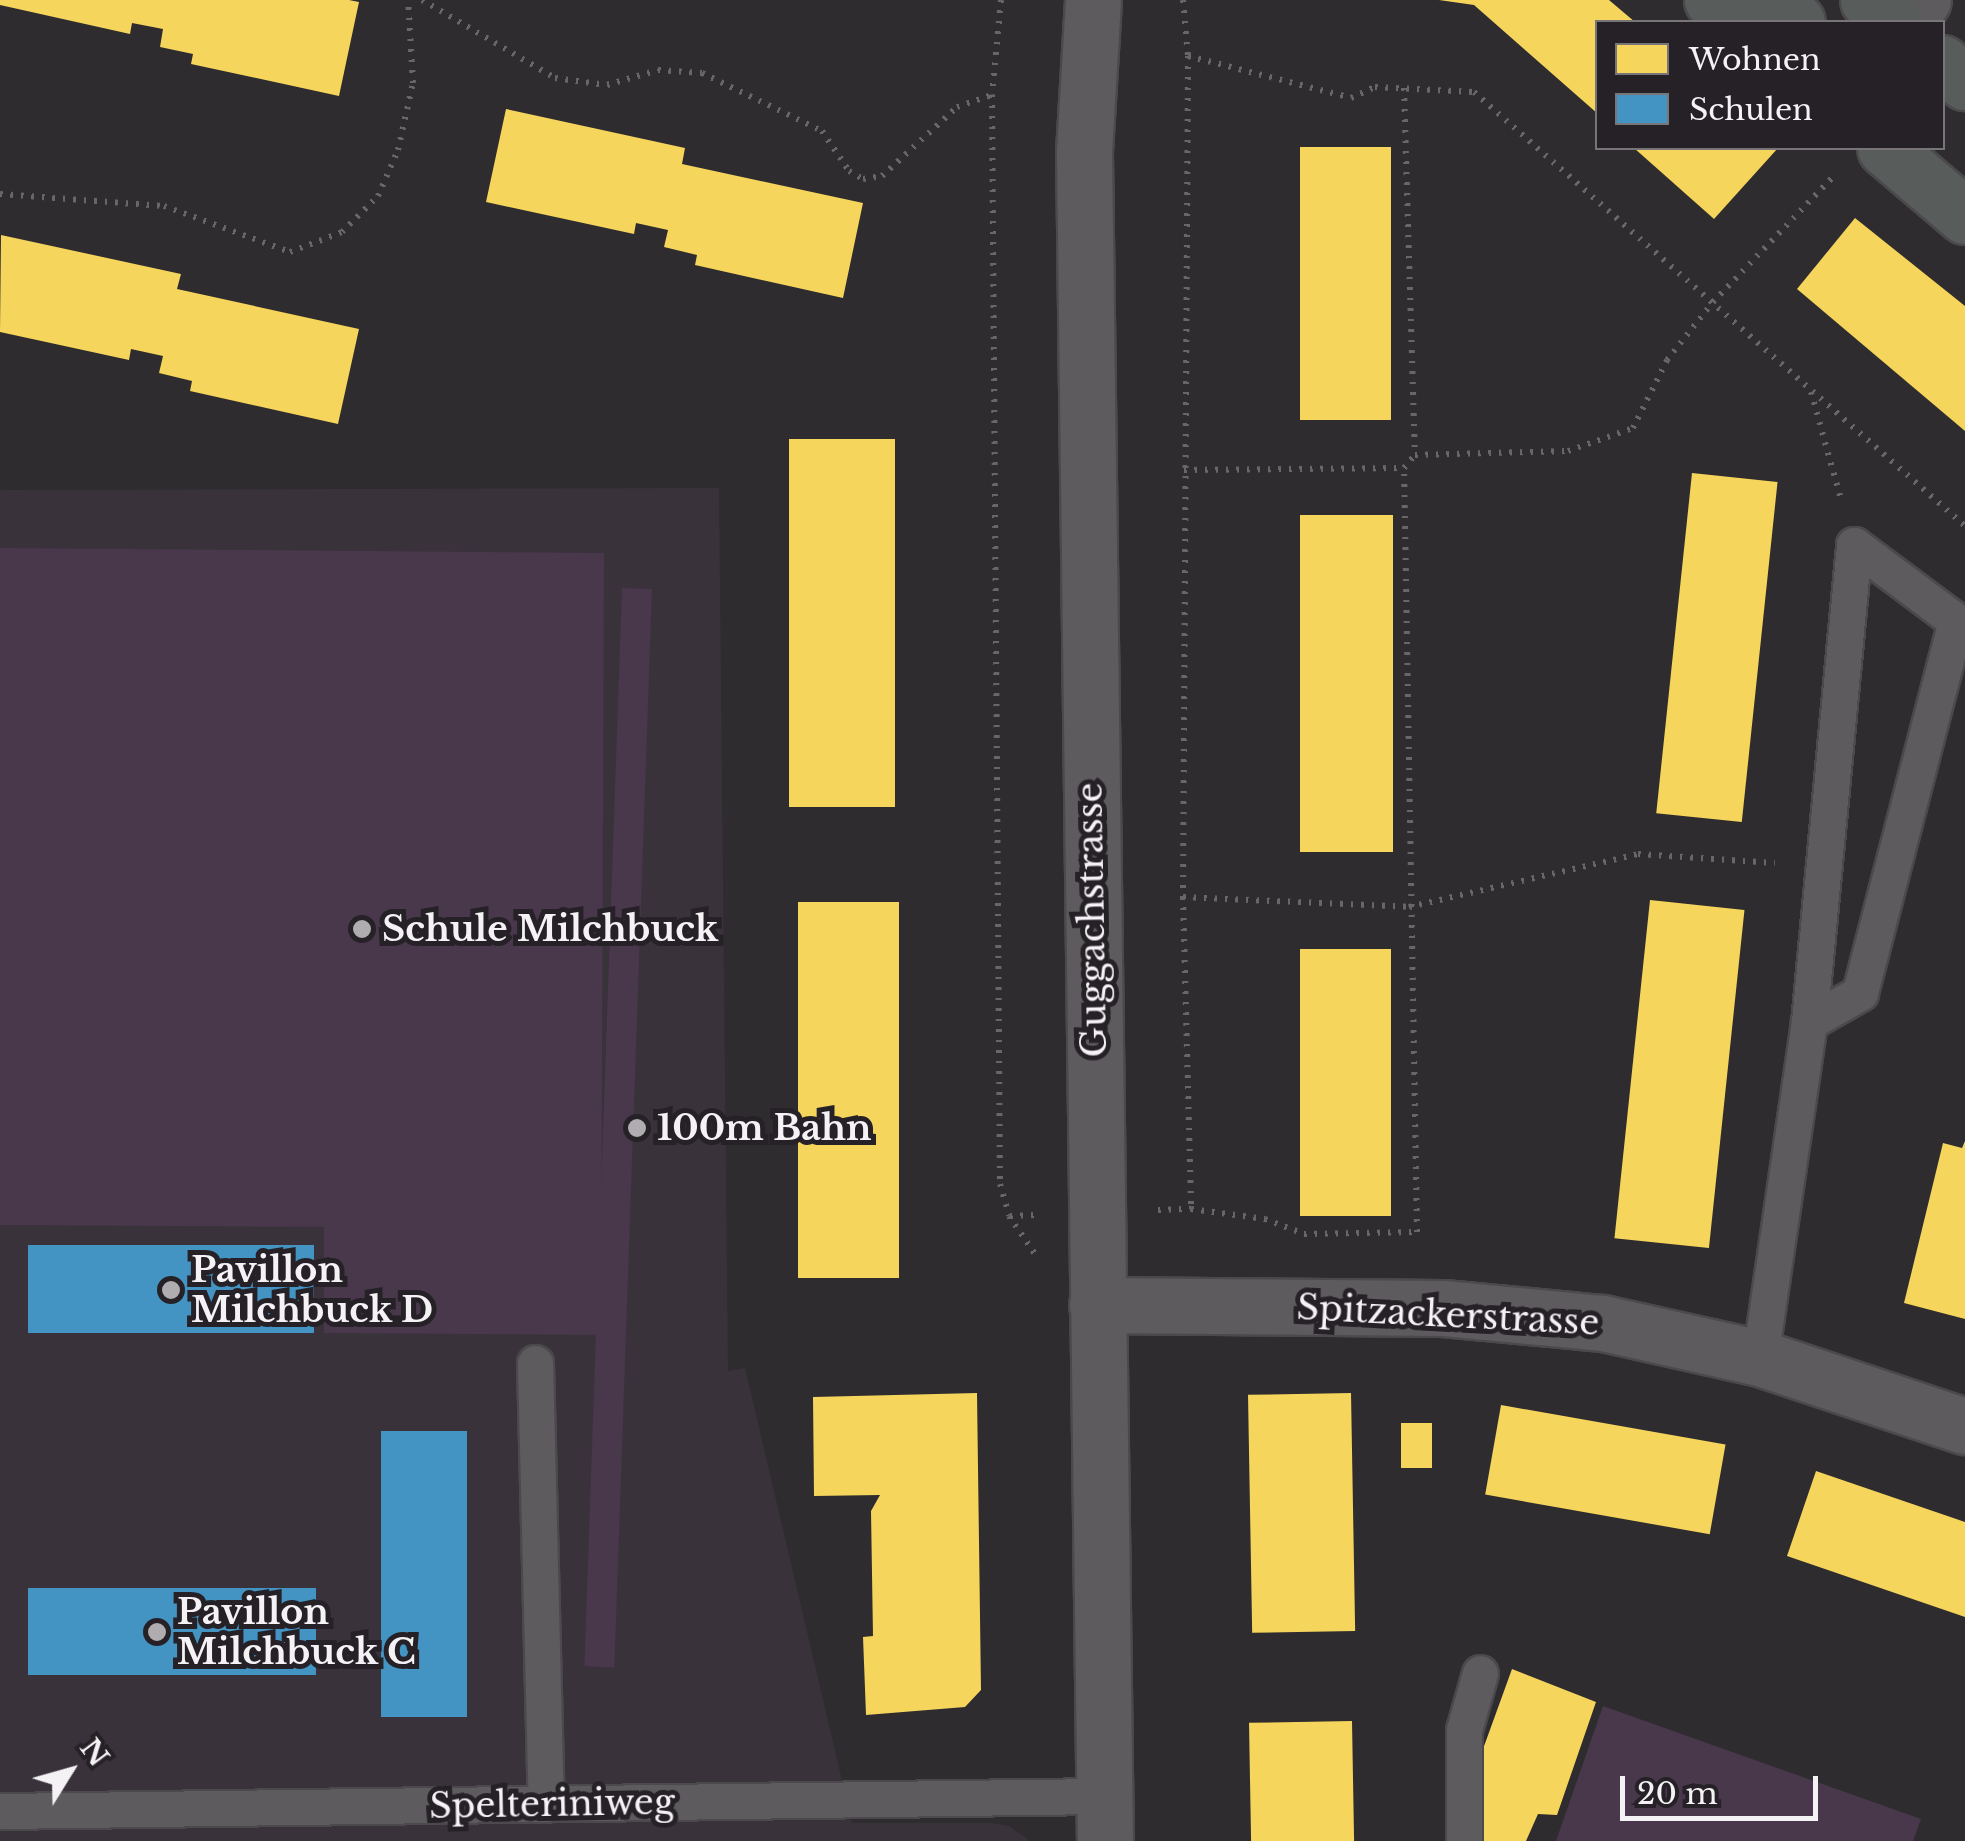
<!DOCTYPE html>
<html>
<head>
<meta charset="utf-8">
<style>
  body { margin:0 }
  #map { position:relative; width:1965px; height:1841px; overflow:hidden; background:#2e2c2f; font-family:"Libre Baskerville",serif }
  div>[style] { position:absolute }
  .built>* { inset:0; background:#39323b }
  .green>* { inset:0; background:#49374c; transform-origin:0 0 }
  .homes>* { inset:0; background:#f6d55c; transform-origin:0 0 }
  .schools>* { inset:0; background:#4393c3; transform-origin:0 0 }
  .path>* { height:6px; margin-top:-3px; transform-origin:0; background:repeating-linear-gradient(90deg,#686768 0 2.5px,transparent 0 10.5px) }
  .roads { filter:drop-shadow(2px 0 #4b494c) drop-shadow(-2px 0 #4b494c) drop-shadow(0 2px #4b494c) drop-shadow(0 -2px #4b494c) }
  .service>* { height:35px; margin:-17.5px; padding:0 17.5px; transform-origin:17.5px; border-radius:17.5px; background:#5d5b5d }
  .minor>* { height:55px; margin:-27.5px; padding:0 27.5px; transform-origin:27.5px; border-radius:27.5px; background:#5d5b5d }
  .primary>* { height:55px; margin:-27.5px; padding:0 27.5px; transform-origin:27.5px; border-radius:27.5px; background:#585d5c }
  .dots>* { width:28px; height:28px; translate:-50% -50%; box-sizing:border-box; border:5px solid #252126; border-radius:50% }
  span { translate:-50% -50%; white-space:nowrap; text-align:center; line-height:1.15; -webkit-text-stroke:10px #252126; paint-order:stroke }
  .street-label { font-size:35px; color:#f5f2f6 }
  .poi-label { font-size:35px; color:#f5f2f6; font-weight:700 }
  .left { translate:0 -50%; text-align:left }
  .legend { position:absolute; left:1595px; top:20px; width:350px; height:130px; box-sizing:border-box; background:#252126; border:2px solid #787579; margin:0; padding:12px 18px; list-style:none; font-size:30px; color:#f5f2f6 }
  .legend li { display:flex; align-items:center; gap:20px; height:50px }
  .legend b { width:50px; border:2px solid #787579 }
  .north { position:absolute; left:20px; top:1721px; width:100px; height:100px; -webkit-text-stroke:8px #252126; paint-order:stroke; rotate:53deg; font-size:28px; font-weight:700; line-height:40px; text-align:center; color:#f5f2f6 }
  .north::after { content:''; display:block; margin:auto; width:35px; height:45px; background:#f5f2f6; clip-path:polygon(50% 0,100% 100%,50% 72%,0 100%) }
  .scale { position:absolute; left:1620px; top:1776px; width:198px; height:45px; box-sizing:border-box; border:5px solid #f5f2f6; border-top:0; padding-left:12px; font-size:30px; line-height:35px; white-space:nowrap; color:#f5f2f6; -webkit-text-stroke:8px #252126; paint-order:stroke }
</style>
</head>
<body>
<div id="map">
  <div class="built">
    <div style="clip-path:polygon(719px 488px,728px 1371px,745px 1368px,852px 1823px,991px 1823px,1009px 1826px,1030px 1841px,0 1841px,0 490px)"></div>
  </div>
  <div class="green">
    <div style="clip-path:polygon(0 548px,604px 553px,601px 1335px,324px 1333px,324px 1227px,0 1225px)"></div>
    <div style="left:622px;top:588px;width:30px;height:1079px;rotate:2deg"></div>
    <div style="clip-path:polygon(1603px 1706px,1921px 1819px,1913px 1841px,1556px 1841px)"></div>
  </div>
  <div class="homes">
    <div style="clip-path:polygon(0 0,349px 0,359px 2px,339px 96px,191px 64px,193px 54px,160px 47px,163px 29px,132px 23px,130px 34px,0 5px)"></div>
    <div style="clip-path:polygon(1439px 0,1609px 0,1635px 22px,1598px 22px,1598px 114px,1474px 5px)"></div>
    <div style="clip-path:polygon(506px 109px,685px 148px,682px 164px,863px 203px,843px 298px,695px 265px,697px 255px,664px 247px,668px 230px,636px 223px,634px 234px,486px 202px)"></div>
    <div style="left:1300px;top:147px;width:91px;height:273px"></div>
    <div style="clip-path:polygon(1634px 148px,1778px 148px,1714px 219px)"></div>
    <div style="clip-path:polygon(1855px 218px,1965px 306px,1965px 431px,1797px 289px)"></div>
    <div style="clip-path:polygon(1px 235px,181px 274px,177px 289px,359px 329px,338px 424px,190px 391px,192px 381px,159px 373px,163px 356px,131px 349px,129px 360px,0 332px)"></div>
    <div style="left:789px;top:439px;width:106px;height:368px"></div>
    <div style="left:1692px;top:473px;width:86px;height:342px;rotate:6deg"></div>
    <div style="left:1300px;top:515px;width:93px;height:337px"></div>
    <div style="left:1650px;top:900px;width:95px;height:340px;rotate:6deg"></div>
    <div style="left:899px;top:902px;width:376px;height:101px;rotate:90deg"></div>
    <div style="left:1300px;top:949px;width:91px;height:267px"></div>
    <div style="clip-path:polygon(1965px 1141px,1965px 1319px,1904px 1303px,1943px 1143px,1962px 1148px)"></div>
    <div style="clip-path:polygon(977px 1393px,981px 1690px,965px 1707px,866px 1715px,863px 1637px,873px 1636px,871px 1511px,880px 1495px,814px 1496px,813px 1397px)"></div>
    <div style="left:1351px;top:1393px;width:238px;height:103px;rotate:89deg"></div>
    <div style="left:1501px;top:1405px;width:228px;height:91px;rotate:10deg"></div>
    <div style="left:1432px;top:1423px;width:45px;height:31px;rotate:90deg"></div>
    <div style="clip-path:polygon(1816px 1471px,1965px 1522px,1965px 1617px,1787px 1556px)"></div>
    <div style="clip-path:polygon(1512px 1669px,1596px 1702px,1557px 1815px,1538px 1814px,1526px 1841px,1482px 1841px,1483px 1749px)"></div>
    <div style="left:1352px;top:1721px;width:120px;height:103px;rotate:89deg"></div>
  </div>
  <div class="schools">
    <div style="left:314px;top:1245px;width:88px;height:286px;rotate:90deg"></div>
    <div style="left:381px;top:1431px;width:86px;height:286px"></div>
    <div style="left:28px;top:1588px;width:288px;height:87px"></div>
  </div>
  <div class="path">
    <div style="left:422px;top:0;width:154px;rotate:30.4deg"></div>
    <div style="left:555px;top:78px;width:52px;rotate:7.7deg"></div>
    <div style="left:607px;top:85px;width:53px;rotate:-16.4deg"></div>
    <div style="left:658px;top:70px;width:44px;rotate:3.9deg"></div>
    <div style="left:702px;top:73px;width:133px;rotate:25.8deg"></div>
    <div style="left:822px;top:131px;width:48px;rotate:56deg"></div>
    <div style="left:849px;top:171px;width:16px;rotate:30deg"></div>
    <div style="left:863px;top:179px;width:19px;rotate:-9deg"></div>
    <div style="left:882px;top:176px;width:102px;rotate:-42.6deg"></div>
    <div style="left:957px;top:107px;width:37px;rotate:-19deg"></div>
    <div style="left:1001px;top:0;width:95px;rotate:95.4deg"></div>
    <div style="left:992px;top:95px;width:1089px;rotate:89.58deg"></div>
    <div style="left:1000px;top:1184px;width:33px;rotate:74deg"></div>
    <div style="left:1009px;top:1216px;width:46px;rotate:55.6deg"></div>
    <div style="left:1183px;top:0;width:56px;rotate:84.9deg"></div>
    <div style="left:1188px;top:56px;width:841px;rotate:90.34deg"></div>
    <div style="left:1183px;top:897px;width:312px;rotate:88.5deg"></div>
    <div style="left:1188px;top:56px;width:168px;rotate:14.4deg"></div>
    <div style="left:1351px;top:98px;width:26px;rotate:-25deg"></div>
    <div style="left:1375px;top:87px;width:99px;rotate:2.9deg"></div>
    <div style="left:1474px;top:92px;width:655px;rotate:41.47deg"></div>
    <div style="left:1404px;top:88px;width:367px;rotate:88.3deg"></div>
    <div style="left:0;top:194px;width:164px;rotate:4.2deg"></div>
    <div style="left:164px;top:206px;width:134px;rotate:20.1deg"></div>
    <div style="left:290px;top:252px;width:56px;rotate:-21deg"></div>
    <div style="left:342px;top:232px;width:51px;rotate:-45deg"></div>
    <div style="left:378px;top:196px;width:50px;rotate:-66.5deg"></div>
    <div style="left:398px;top:150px;width:69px;rotate:-77.4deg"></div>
    <div style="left:413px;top:83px;width:83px;rotate:-93.4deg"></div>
    <div style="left:1811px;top:392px;width:108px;rotate:74.4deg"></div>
    <div style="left:1184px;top:470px;width:220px;rotate:-0.5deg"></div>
    <div style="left:1404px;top:468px;width:17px;rotate:-50deg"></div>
    <div style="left:1415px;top:455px;width:153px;rotate:-1.5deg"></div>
    <div style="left:1568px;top:451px;width:69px;rotate:-19.5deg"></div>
    <div style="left:1633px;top:428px;width:76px;rotate:-63.4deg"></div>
    <div style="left:1667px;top:360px;width:74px;rotate:-51.6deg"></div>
    <div style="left:1713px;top:302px;width:175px;rotate:-46.2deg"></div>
    <div style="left:1183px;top:897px;width:226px;rotate:2.5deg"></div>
    <div style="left:1409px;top:907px;width:235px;rotate:-13deg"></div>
    <div style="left:1638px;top:854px;width:137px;rotate:3.8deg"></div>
    <div style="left:1158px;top:1210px;width:33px;rotate:-2deg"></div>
    <div style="left:1191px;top:1209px;width:75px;rotate:7.7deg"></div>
    <div style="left:1265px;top:1219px;width:42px;rotate:21deg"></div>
    <div style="left:1304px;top:1234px;width:113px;rotate:-1deg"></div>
    <div style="left:1417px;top:1232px;width:764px;rotate:-90.97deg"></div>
    <div style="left:1010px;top:1216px;width:27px;rotate:-2deg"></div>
  </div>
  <div class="roads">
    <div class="service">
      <div style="left:1760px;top:1358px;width:340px;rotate:-81.7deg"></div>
      <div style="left:1809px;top:1022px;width:479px;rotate:-84.6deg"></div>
      <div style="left:1854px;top:545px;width:127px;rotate:36.7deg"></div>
      <div style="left:1956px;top:621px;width:384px;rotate:104.5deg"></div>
      <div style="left:1860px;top:993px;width:59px;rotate:150.4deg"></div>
      <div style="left:535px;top:1363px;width:441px;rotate:88.6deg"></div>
      <div style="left:0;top:1811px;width:1104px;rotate:-0.78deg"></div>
      <div style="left:1464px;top:1841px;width:111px;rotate:-90deg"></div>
      <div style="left:1464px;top:1730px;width:59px;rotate:-74.3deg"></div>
    </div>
    <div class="minor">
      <div style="left:1093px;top:0;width:151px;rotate:93.4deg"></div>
      <div style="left:1084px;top:151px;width:1690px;rotate:89.29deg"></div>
      <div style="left:1907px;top:22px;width:27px;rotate:-54deg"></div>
      <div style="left:1097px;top:1305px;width:346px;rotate:0.5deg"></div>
      <div style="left:1443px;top:1308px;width:161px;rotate:5.4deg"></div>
      <div style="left:1603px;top:1323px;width:161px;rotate:12.6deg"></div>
      <div style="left:1760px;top:1358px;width:216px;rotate:18.4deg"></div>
    </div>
    <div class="primary">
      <div style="left:1712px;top:0;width:33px;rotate:41deg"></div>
      <div style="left:1772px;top:0;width:33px;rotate:41deg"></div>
      <div style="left:1868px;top:0;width:34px;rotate:40deg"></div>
      <div style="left:1942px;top:63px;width:30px;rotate:40deg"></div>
      <div style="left:1885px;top:148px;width:105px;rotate:40.4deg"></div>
    </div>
  </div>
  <div class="dots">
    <div style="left:362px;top:929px;background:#afadb0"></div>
    <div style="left:637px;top:1128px;background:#afadb0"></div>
    <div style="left:171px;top:1290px;background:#afadb0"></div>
    <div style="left:157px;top:1632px;background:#afadb0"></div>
  </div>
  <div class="street-label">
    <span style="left:1092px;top:920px;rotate:-91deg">Guggachstrasse</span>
    <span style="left:1448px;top:1315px;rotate:3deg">Spitzackerstrasse</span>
    <span style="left:552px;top:1804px;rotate:-1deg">Spelteriniweg</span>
  </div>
  <div class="poi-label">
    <span class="left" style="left:382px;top:929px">Schule Milchbuck</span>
    <span class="left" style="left:657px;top:1128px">100m Bahn</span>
    <span class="left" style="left:191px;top:1290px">Pavillon<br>Milchbuck D</span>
    <span class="left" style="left:177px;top:1632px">Pavillon<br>Milchbuck C</span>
  </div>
  <ul class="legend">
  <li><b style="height:28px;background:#f6d55c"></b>Wohnen</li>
  <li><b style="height:28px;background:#4393c3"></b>Schulen</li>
  </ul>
  <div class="north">N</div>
  <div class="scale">20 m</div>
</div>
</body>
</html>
